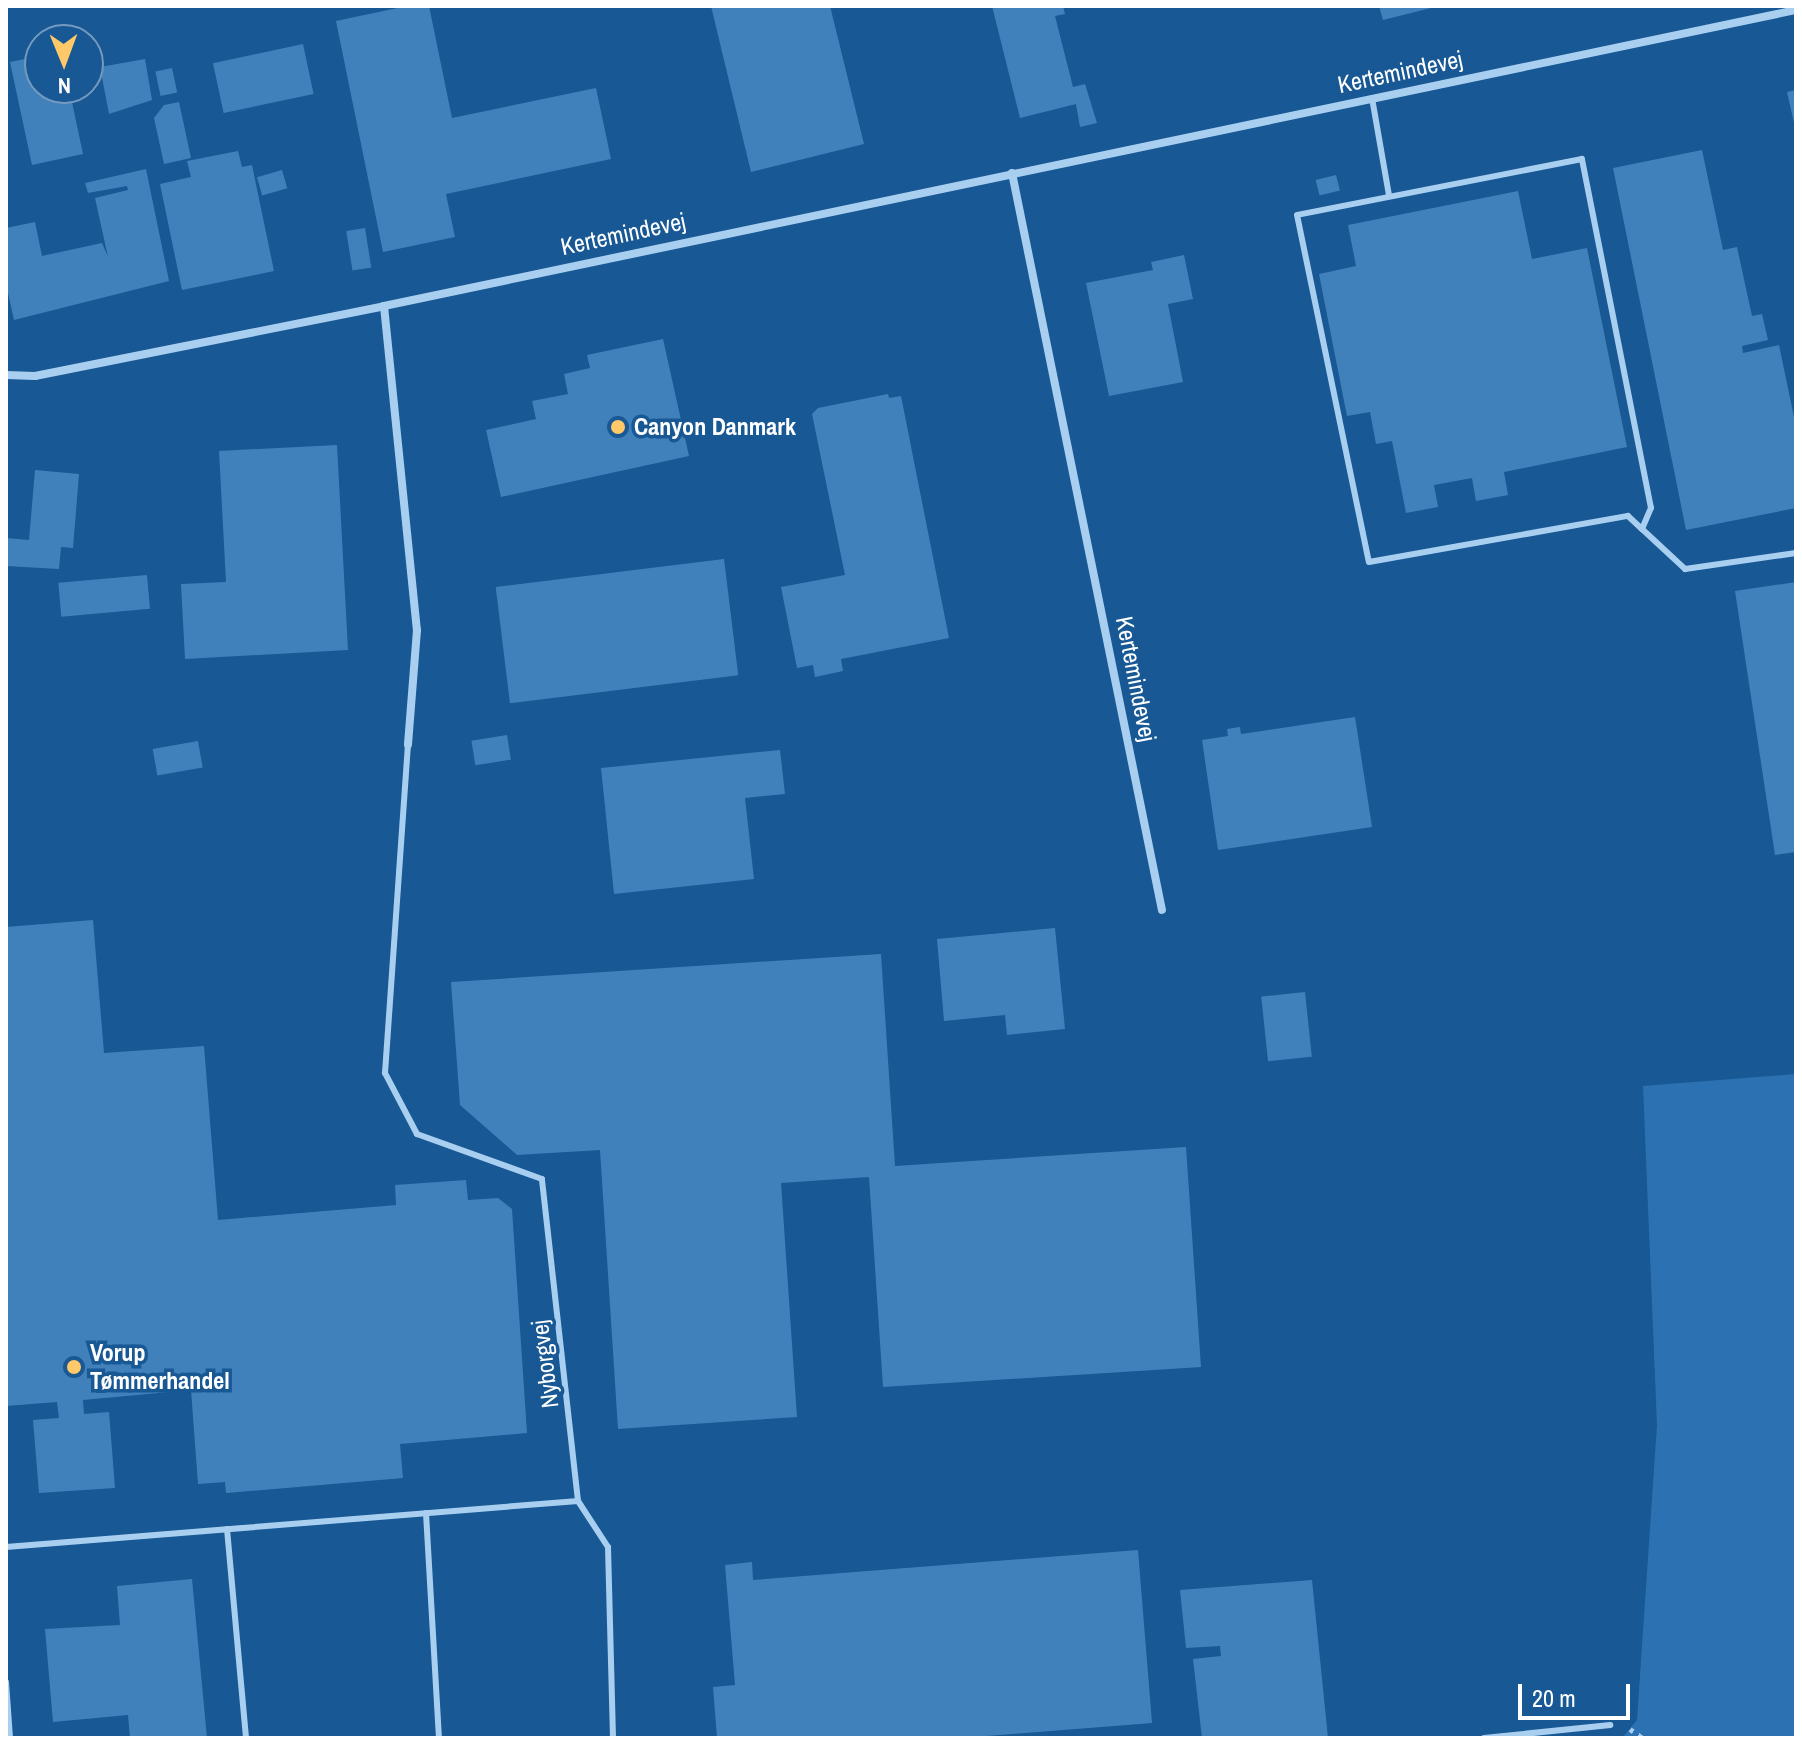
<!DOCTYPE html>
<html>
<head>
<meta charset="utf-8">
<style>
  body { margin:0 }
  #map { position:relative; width:1802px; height:1744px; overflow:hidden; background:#185894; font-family:"Archivo Narrow",sans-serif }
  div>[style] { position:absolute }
  .green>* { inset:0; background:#2c72b2 }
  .building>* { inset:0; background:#4181bb; transform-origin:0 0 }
  .path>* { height:5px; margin-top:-2.5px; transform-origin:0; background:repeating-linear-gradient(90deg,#a9cff0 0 4px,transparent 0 10px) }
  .service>* { height:6px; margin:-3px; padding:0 3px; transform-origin:3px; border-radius:3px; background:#a9cff0 }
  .minor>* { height:8px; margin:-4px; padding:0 4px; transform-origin:4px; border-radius:4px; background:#a9cff0 }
  .dots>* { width:22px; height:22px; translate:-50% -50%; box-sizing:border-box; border:4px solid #185894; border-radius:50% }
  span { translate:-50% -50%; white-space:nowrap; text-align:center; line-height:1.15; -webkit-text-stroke:7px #185894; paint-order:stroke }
  .street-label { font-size:24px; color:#fff }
  .poi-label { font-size:24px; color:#fff; font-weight:700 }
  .left { translate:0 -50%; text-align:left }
  .frame { position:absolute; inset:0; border:8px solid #fff; pointer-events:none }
  .north { position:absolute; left:24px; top:24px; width:80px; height:80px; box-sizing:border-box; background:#185894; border:2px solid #749bbf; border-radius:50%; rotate:179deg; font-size:22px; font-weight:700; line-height:32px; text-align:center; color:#fff }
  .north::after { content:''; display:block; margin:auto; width:28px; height:36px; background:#ffc868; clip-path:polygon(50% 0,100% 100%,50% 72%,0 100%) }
  .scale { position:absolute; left:1518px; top:1684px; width:112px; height:36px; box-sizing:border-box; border:4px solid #fff; border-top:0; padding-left:10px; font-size:24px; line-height:28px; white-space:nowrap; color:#fff; -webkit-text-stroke:6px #185894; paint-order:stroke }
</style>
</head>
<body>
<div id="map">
  <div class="green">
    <div style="clip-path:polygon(1796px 1074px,1796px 1738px,1622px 1738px,1637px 1720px,1657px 1425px,1643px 1086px)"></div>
  </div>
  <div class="building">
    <div style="clip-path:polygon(407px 6px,429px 6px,452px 118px,596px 88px,611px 159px,446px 194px,455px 237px,383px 252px,336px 21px)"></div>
    <div style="clip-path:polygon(711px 6px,830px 6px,864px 144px,751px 172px)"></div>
    <div style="clip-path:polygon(992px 6px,1063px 6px,1065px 14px,1055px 16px,1073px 87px,1085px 84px,1097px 123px,1080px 127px,1076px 104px,1020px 118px)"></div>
    <div style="clip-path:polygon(1379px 6px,1435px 6px,1435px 7px,1383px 20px)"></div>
    <div style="left:303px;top:44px;width:51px;height:92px;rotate:78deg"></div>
    <div style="clip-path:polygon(40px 56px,40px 88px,69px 88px,83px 154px,32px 165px,10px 62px)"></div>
    <div style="clip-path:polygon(145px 59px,152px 100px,109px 114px,100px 67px)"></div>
    <div style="left:172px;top:68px;width:25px;height:17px;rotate:78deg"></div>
    <div style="clip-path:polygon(1796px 90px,1796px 127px,1795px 127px,1787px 92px)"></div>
    <div style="clip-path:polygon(179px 102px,191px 158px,164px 164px,154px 118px,164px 105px)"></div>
    <div style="clip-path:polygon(1702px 150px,1723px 250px,1737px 247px,1752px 316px,1762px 314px,1768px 340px,1742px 346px,1743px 353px,1779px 345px,1796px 427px,1796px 508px,1686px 530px,1613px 168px)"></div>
    <div style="clip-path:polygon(238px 151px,242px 167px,252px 165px,274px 271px,182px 290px,160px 184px,191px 177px,187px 161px)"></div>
    <div style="clip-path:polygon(146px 169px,169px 281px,14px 320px,6px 284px,6px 228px,35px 222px,42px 256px,102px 243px,108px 257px,95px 198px,128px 190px,127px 186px,88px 193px,85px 183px)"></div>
    <div style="left:282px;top:170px;width:19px;height:26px;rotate:74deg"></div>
    <div style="left:1336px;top:175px;width:16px;height:21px;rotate:76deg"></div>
    <div style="clip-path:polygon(1518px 191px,1532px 259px,1587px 248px,1627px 447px,1504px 472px,1508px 495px,1476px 501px,1472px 478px,1434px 485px,1438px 507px,1406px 513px,1392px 441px,1376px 444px,1370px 412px,1347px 416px,1319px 274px,1356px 266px,1348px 225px)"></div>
    <div style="left:365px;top:228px;width:40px;height:19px;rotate:81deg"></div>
    <div style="clip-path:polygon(1184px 255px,1193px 299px,1168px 304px,1183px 382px,1109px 396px,1086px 283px,1153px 270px,1151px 262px)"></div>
    <div style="clip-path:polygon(663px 339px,689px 456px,501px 497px,486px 430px,536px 419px,532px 401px,568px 394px,564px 374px,590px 368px,587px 355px)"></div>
    <div style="clip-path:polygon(888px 394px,889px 398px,901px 396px,949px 638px,841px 659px,843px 671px,815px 677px,813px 665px,797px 668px,781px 587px,845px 575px,812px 414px,818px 408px)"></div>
    <div style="clip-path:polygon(337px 445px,348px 650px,185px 659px,181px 584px,226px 582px,219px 451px)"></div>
    <div style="clip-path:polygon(35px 470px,79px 474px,73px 548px,61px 547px,59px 569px,6px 566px,6px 538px,29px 540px)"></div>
    <div style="left:724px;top:559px;width:117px;height:230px;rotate:83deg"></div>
    <div style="left:147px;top:575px;width:34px;height:89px;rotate:85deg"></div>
    <div style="clip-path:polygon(1796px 582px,1796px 852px,1775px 855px,1735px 591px)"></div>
    <div style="clip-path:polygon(1355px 717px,1372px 827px,1218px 850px,1202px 740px,1228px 736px,1227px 729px,1240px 727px,1241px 734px)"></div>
    <div style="left:507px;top:735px;width:25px;height:36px;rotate:81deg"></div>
    <div style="left:198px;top:741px;width:27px;height:46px;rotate:80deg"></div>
    <div style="clip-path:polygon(780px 750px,785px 794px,745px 798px,754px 879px,614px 894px,601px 768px)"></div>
    <div style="clip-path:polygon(93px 920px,104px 1053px,204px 1046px,218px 1220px,396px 1205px,395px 1185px,466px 1180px,468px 1200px,498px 1198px,512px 1209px,527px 1433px,400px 1444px,403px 1478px,226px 1493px,225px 1482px,198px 1484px,191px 1390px,83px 1400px,84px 1414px,109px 1412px,115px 1488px,39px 1493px,33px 1420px,59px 1418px,57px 1402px,6px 1406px,6px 927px)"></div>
    <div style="clip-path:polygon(1055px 928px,1065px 1029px,1007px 1035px,1005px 1015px,944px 1021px,937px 939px)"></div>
    <div style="clip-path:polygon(881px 954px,895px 1166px,1186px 1147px,1201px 1367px,883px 1387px,869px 1177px,781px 1183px,797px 1417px,618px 1429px,600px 1150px,517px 1155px,460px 1105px,451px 982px)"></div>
    <div style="left:1305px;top:992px;width:65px;height:44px;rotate:84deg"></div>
    <div style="clip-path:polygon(1138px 1550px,1152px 1723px,961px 1738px,717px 1738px,713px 1687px,735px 1685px,725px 1565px,752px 1562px,753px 1580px)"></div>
    <div style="clip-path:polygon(192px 1579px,207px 1738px,130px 1738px,128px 1715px,53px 1722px,45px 1629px,120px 1625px,117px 1586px)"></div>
    <div style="clip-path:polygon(1312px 1580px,1328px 1738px,1202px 1738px,1193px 1659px,1221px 1656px,1220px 1646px,1186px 1648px,1180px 1590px)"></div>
  </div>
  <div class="path">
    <div style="left:1630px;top:1729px;width:16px;rotate:35deg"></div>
  </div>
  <div class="service">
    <div style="left:1372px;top:98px;width:98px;rotate:80.1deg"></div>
    <div style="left:1642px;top:529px;width:23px;rotate:-67deg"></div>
    <div style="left:1651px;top:508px;width:356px;rotate:-101.2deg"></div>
    <div style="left:1582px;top:159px;width:290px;rotate:168.9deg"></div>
    <div style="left:1297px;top:215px;width:354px;rotate:78.3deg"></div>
    <div style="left:1369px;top:562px;width:263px;rotate:-10.1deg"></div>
    <div style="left:1628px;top:516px;width:19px;rotate:43deg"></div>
    <div style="left:1642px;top:529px;width:59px;rotate:42.9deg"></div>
    <div style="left:1685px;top:569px;width:112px;rotate:-8.2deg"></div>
    <div style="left:578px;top:1501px;width:55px;rotate:56.9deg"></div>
    <div style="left:608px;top:1547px;width:191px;rotate:88.5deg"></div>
    <div style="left:426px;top:1513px;width:225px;rotate:86.7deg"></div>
    <div style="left:227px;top:1529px;width:210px;rotate:84.8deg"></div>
    <div style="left:6px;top:1547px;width:574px;rotate:-4.6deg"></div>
    <div style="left:578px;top:1501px;width:324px;rotate:-96.4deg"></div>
    <div style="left:542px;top:1179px;width:133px;rotate:-160.2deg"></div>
    <div style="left:417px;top:1134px;width:69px;rotate:-117.7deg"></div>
    <div style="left:385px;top:1073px;width:329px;rotate:-86deg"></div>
    <div style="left:6px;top:1682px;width:56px;rotate:85.9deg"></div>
    <div style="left:1484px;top:1738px;width:127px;rotate:-5.9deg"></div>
  </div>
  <div class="minor">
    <div style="left:1012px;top:173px;width:752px;rotate:78.5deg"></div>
    <div style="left:384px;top:306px;width:326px;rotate:84.2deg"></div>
    <div style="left:417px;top:630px;width:115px;rotate:94.5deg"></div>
    <div style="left:6px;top:375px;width:29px;rotate:2deg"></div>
    <div style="left:35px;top:376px;width:356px;rotate:-11.3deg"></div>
    <div style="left:384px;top:306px;width:1443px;rotate:-11.84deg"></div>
  </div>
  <div class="dots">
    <div style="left:618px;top:427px;background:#ffc868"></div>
    <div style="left:74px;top:1367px;background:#ffc868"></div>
  </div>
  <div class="street-label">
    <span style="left:1400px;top:72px;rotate:-12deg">Kertemindevej</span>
    <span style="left:623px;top:234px;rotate:-12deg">Kertemindevej</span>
    <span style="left:1136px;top:679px;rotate:79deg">Kertemindevej</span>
    <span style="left:545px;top:1364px;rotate:-97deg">Nyborgvej</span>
  </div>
  <div class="poi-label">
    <span class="left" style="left:634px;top:427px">Canyon Danmark</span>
    <span class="left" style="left:90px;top:1367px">Vorup<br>Tømmerhandel</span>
  </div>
  <div class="frame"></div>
  <div class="north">N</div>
  <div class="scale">20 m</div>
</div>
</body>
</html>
